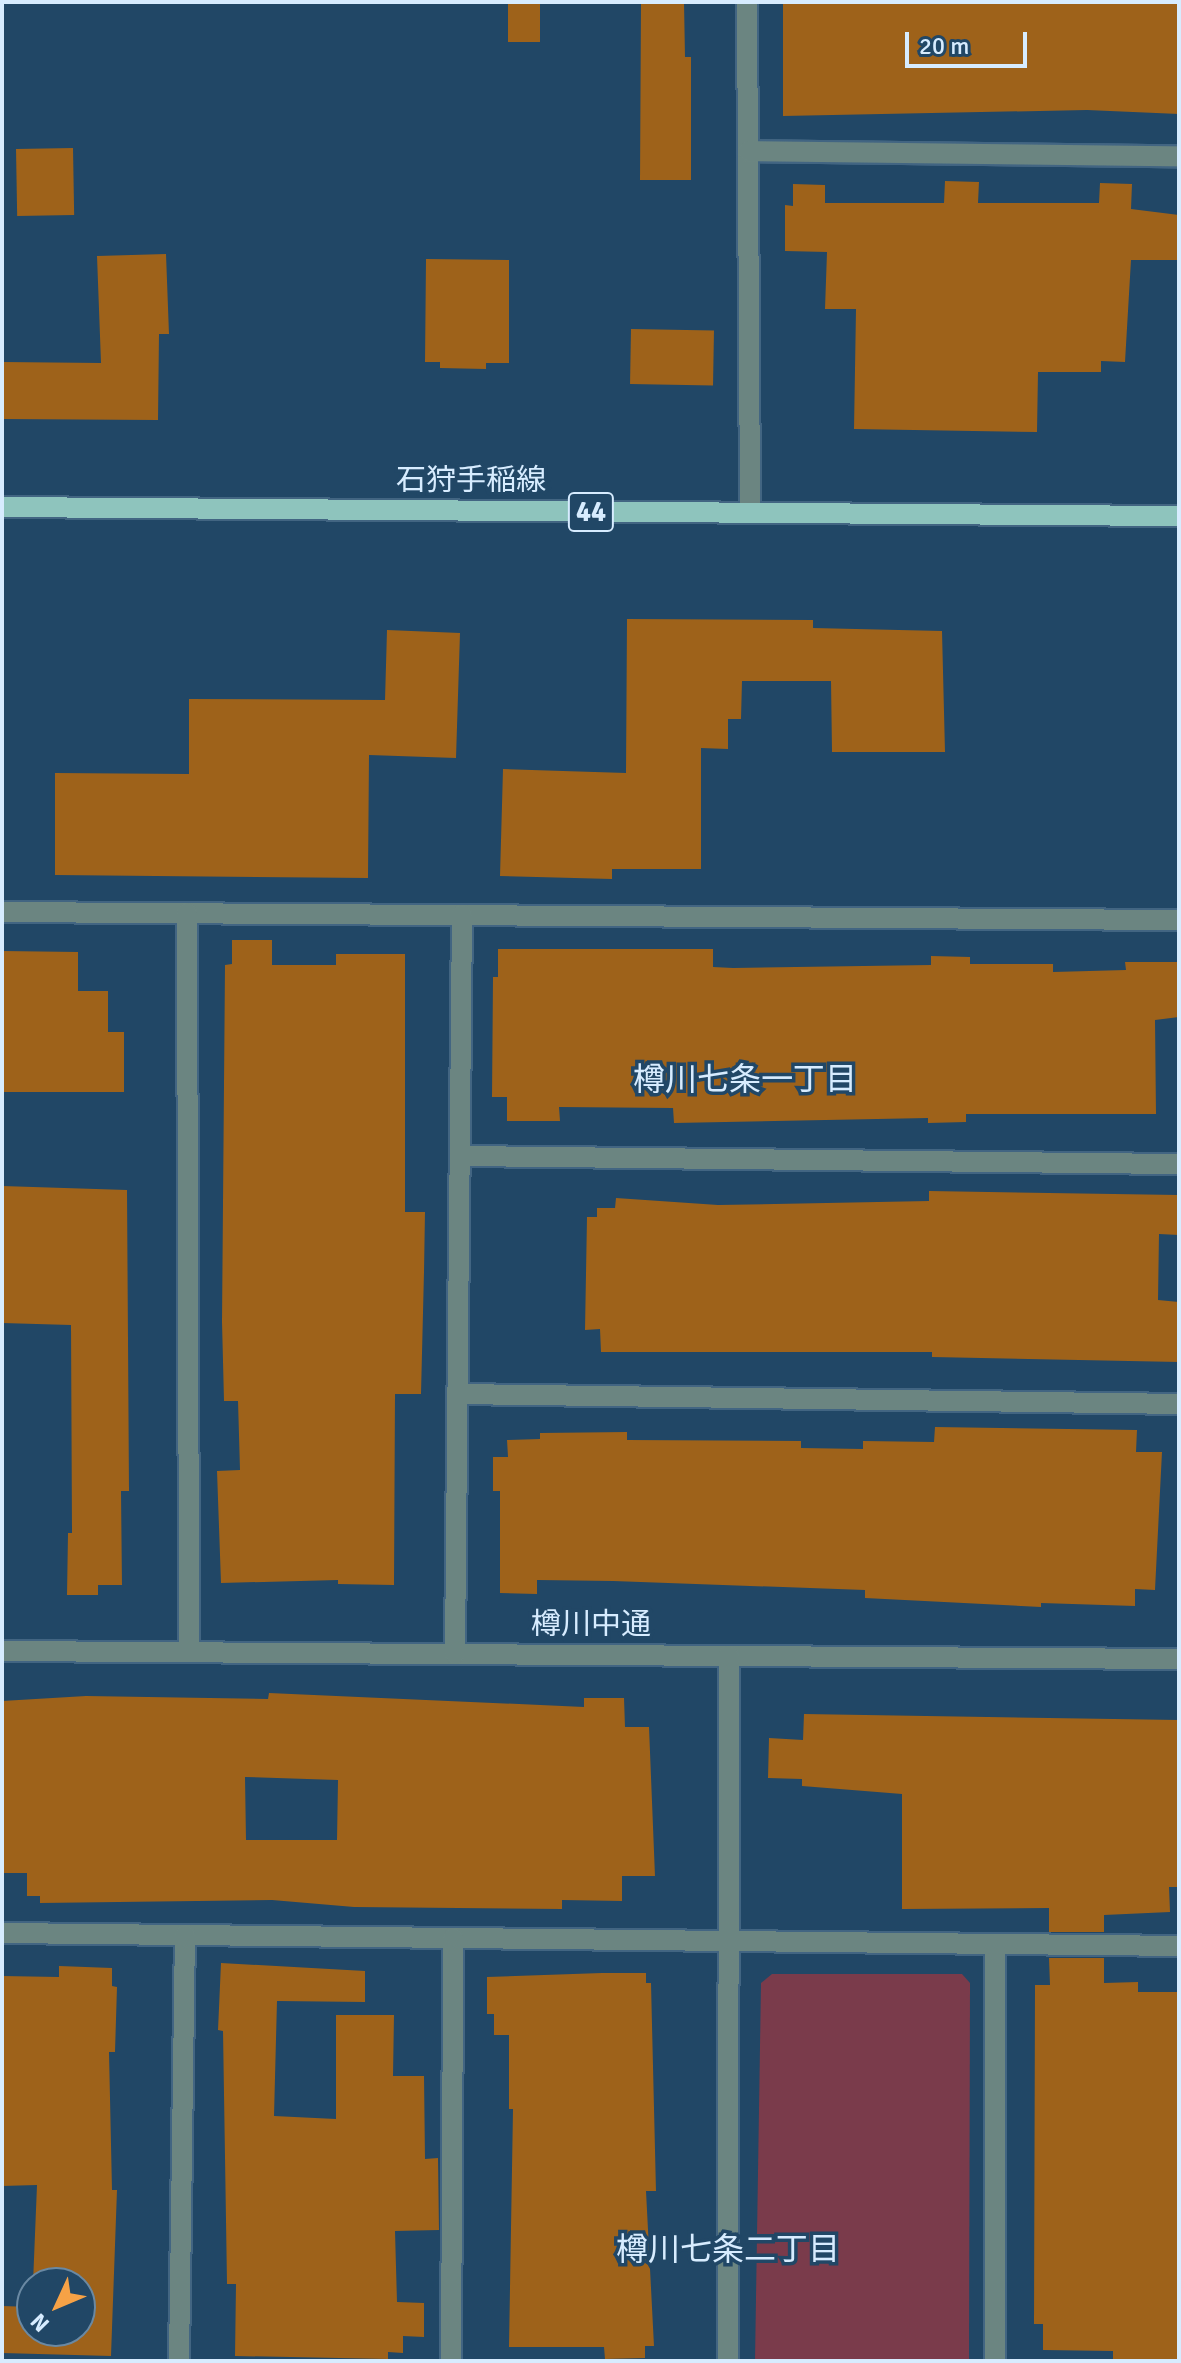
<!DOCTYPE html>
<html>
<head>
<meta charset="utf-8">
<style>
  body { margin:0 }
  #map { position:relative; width:1181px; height:2363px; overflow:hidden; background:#214766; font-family:Signika,"Noto Sans JP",sans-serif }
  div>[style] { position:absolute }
  .green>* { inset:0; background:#7a3b4b }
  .building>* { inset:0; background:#9e621a; transform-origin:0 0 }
  .roads { filter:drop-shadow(2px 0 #426582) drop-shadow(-2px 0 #426582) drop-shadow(0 2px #426582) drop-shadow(0 -2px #426582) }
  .minor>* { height:20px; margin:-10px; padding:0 10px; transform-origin:10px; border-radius:10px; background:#6b8581 }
  .major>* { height:20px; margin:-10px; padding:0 10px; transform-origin:10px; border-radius:10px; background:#8ec4bd }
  span { translate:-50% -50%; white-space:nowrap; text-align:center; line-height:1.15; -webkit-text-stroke:7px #214766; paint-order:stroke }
  .shield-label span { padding:2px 6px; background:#214766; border:2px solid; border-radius:6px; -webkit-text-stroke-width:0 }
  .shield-label { font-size:28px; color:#d7ecff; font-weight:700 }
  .street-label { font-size:30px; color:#d7ecff }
  .neighbourhood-label { font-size:32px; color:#d7ecff }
  .frame { position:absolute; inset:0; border:4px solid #d7ecff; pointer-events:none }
  .north { position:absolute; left:16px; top:2267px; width:80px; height:80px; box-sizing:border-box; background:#214766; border:2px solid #6a89a3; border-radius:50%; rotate:226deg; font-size:22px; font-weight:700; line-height:32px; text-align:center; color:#d7ecff }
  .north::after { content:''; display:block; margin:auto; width:28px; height:36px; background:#f6a246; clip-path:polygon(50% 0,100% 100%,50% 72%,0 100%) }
  .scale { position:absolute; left:905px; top:32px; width:122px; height:36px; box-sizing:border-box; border:4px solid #d7ecff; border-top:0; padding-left:10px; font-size:24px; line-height:28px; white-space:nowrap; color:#d7ecff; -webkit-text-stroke:6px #214766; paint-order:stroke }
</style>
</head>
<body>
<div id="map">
  <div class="green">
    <div style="clip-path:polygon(772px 1974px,962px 1974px,970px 1983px,969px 2361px,755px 2361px,761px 1983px)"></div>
  </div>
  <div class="building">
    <div style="left:508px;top:2px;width:32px;height:40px"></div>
    <div style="clip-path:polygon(641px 2px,684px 2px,685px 57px,691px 57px,691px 180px,640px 180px)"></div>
    <div style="clip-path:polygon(783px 2px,1179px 2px,1179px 114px,1087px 110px,783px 116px)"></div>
    <div style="left:73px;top:148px;width:67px;height:57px;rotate:89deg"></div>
    <div style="clip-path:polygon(945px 181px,979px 182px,978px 203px,1099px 203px,1100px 183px,1132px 184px,1131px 209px,1179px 215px,1179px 260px,1131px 260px,1125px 362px,1101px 361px,1101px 372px,1038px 372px,1037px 432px,854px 429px,856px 309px,825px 309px,827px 252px,785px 251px,785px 205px,793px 206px,793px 184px,825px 185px,825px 203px,944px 203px)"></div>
    <div style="clip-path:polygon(166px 254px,169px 334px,159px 334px,158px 420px,2px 419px,2px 362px,101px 363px,97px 256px)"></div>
    <div style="clip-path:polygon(426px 259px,509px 260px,509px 363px,486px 363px,486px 369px,440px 368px,440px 362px,425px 362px)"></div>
    <div style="left:631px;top:329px;width:83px;height:55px;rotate:1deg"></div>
    <div style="clip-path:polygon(627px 619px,813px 620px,813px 628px,942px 631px,945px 752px,832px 752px,831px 681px,742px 681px,741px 719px,728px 719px,728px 749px,701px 748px,701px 869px,612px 869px,612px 879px,500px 876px,503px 769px,626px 773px)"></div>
    <div style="clip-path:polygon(387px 630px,460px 633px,456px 758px,369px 755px,368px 878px,55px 875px,55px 773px,189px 774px,189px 699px,385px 700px)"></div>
    <div style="clip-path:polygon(232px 940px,272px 940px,272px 965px,336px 965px,336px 954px,405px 954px,405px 1212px,425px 1212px,424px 1272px,421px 1394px,395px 1394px,394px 1585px,338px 1584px,338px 1580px,221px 1583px,217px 1471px,240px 1470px,238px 1401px,224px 1401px,222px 1322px,225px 965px,232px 964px)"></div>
    <div style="clip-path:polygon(498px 949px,713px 949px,713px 967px,733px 968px,931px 965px,931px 956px,970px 957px,970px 964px,1053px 964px,1053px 972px,1126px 970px,1125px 962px,1179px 962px,1179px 1017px,1155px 1020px,1156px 1114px,966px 1114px,966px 1122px,928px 1123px,928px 1118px,674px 1123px,673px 1108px,559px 1107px,560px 1121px,507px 1121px,507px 1097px,492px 1097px,493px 977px,498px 977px)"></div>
    <div style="clip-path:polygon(2px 951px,78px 952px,78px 991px,108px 991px,108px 1032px,124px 1032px,124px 1092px,2px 1092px)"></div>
    <div style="clip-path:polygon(2px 1186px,127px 1190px,129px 1491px,121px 1491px,122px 1585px,98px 1585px,98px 1595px,67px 1595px,68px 1533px,72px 1533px,71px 1325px,2px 1323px)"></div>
    <div style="clip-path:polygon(929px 1191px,1179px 1195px,1179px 1235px,1159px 1234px,1158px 1300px,1179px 1302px,1179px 1362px,932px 1357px,932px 1352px,601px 1352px,600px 1329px,585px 1330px,587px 1217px,597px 1217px,597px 1208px,615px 1208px,616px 1198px,718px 1205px,929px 1201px)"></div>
    <div style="clip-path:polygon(935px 1427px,1137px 1430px,1136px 1452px,1162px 1452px,1155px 1590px,1135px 1589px,1135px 1606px,1041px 1603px,1041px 1607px,865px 1598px,865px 1590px,613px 1581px,537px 1580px,537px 1594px,500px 1593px,500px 1491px,493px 1491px,493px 1457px,508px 1457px,507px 1440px,540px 1439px,540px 1433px,627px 1432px,627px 1440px,801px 1441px,801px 1448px,863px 1449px,863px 1441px,934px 1442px)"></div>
    <div style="clip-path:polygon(evenodd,269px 1693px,584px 1707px,584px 1698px,624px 1698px,625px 1727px,649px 1727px,655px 1876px,622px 1876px,622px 1901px,562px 1900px,562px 1909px,354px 1907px,272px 1900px,40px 1903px,40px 1896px,27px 1896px,27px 1873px,2px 1873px,2px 1701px,86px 1696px,268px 1699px,269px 1693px,245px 1777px,338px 1780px,337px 1840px,246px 1840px,245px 1777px)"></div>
    <div style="clip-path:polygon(804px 1714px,1179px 1720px,1179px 1887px,1169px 1887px,1170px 1912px,1104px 1915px,1104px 1932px,1049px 1932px,1049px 1908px,902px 1909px,902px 1794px,802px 1786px,802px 1779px,768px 1778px,769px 1738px,803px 1740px)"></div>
    <div style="clip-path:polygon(1049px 1958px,1104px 1958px,1104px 1983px,1138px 1982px,1138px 1992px,1179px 1992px,1179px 2361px,1113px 2361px,1113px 2351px,1043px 2350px,1043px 2324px,1034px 2324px,1035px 1985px,1050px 1985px)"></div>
    <div style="clip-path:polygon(221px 1963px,365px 1971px,365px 2002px,277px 2001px,274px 2116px,336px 2119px,336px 2015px,394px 2015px,393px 2076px,424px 2076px,425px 2159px,438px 2158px,439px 2230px,395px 2231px,397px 2302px,424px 2303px,424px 2337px,403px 2336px,403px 2353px,388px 2352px,388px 2359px,235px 2356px,236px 2284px,227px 2284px,223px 2031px,218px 2030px)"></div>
    <div style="clip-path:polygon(59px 1966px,112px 1968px,112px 1986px,117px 1987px,115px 2052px,109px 2052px,112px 2190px,117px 2190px,111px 2356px,2px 2353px,2px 2306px,32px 2307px,32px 2331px,80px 2331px,80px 2283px,33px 2283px,37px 2185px,2px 2186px,2px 1976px,59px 1977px)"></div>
    <div style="clip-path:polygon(602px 1973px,646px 1973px,646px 1983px,651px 1983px,656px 2191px,646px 2191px,654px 2346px,645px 2346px,645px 2358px,605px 2359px,604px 2347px,509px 2347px,513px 2109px,509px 2109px,509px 2035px,494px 2035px,494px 2014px,487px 2014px,487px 1977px)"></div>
  </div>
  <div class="roads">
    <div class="minor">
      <div style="left:747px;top:2px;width:511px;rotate:89.66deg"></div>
      <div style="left:748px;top:151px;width:431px;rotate:0.7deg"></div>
      <div style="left:2px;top:912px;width:1177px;rotate:0.39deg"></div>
      <div style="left:187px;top:913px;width:739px;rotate:89.84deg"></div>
      <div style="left:460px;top:1156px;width:719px;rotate:0.64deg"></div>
      <div style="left:457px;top:1394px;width:722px;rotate:0.79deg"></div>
      <div style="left:2px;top:1651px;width:1177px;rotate:0.39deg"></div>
      <div style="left:455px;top:1654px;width:739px;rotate:-89.46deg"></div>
      <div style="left:2px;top:1933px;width:1177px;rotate:0.63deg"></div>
      <div style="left:179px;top:2361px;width:426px;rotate:-89.2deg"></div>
      <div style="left:451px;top:2361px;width:423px;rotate:-89.7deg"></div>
      <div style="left:728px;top:2361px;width:705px;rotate:-89.92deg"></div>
      <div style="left:995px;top:2361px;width:417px;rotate:-90deg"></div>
    </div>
    <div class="major">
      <div style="left:2px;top:507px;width:1177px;rotate:0.44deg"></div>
    </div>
  </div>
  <div class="shield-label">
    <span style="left:591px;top:512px">44</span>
  </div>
  <div class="street-label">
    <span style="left:471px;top:481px">石狩手稲線</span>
    <span style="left:591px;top:1625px">樽川中通</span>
  </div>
  <div class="neighbourhood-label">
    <span style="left:745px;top:1080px">樽川七条一丁目</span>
    <span style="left:728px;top:2250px">樽川七条二丁目</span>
  </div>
  <div class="frame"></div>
  <div class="north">N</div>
  <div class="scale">20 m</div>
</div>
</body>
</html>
